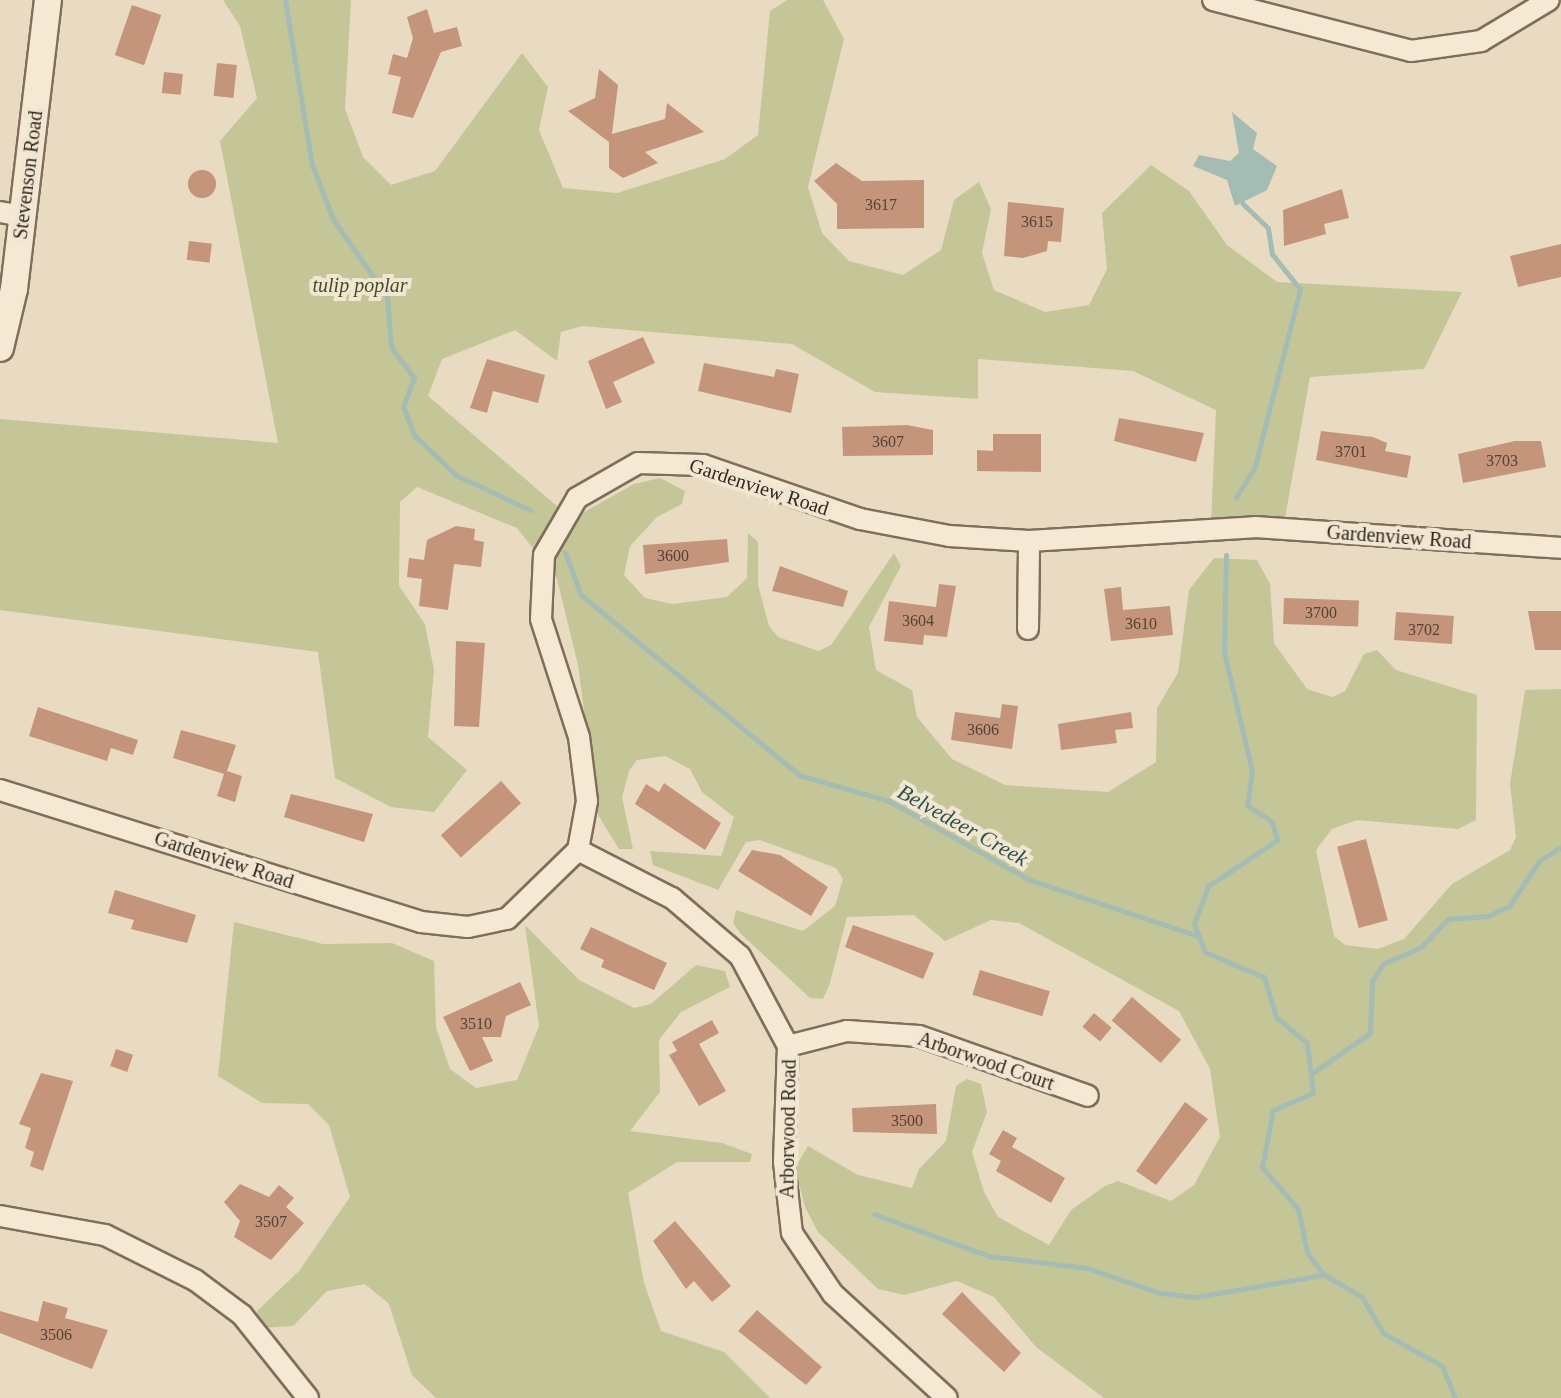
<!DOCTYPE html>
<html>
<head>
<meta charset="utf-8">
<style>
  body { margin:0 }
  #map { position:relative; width:1561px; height:1398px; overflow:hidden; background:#e9dbc2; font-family:Georgia,serif }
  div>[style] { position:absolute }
  .green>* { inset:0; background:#c4c697 }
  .water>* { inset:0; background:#a4bcb3 }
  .stream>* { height:5px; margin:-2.5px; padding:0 2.5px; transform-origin:2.5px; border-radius:2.5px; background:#a4bcb3 }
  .building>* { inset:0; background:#c4947b; transform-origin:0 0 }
  .round { border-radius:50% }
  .roads { filter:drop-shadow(2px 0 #816d5b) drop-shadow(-2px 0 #816d5b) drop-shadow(0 2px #816d5b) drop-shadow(0 -2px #816d5b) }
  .minor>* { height:20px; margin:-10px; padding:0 10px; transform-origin:10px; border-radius:10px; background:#f5e9d4 }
  .tertiary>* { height:26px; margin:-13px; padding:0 13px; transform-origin:13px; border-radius:13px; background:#f5e9d4 }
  span { translate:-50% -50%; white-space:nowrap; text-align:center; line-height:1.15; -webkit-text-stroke:8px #f1e6d1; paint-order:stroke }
  .number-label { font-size:16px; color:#564235 }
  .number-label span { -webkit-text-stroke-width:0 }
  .street-label { font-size:20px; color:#32261e }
  .park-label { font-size:20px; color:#464d26; font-style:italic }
  .water-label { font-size:22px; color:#2e514c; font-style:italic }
</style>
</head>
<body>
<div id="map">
  <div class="green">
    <div style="clip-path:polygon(223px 0,351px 0,345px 109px,363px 157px,391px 185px,435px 171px,522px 53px,548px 87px,539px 130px,563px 188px,617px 193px,725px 159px,758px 135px,770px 11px,787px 0,823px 0,844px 39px,808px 187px,822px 233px,849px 261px,903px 275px,941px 250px,954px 200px,979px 182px,991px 209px,982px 253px,994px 290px,1045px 312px,1089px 305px,1107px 269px,1102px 213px,1151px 165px,1189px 191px,1227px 245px,1277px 282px,1462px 292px,1424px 369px,1310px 377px,1283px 529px,1211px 522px,1216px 410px,1133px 371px,978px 359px,978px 399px,875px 392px,792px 344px,582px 326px,561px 332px,557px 361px,515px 330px,442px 359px,428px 396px,572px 519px,634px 484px,660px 478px,685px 491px,682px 504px,657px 517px,630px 546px,624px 575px,645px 598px,672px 604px,727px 597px,747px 578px,748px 533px,758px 542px,758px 585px,769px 626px,778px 637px,818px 651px,831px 645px,894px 553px,901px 566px,869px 627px,876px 670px,912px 690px,917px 717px,952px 759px,1005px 785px,1108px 792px,1156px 762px,1157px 708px,1178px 673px,1189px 590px,1214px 558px,1257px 560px,1270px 584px,1274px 643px,1307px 689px,1332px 697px,1345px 691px,1364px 654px,1377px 650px,1396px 670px,1477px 695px,1476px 820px,1458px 829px,1357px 820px,1332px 829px,1316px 850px,1334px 936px,1345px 945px,1378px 949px,1404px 939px,1452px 884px,1510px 850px,1516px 837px,1510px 784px,1525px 690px,1561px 689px,1561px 1398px,1104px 1398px,1036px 1347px,994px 1297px,957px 1281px,904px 1295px,878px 1289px,818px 1232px,805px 1207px,795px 1168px,808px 1146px,858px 1175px,912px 1188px,919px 1169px,946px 1141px,956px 1086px,967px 1079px,981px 1084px,987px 1112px,972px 1152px,984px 1192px,998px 1217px,1049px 1245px,1071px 1210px,1105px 1186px,1118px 1181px,1171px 1201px,1194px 1185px,1220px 1137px,1210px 1069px,1179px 1011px,1019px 923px,991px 920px,945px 941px,914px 915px,847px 917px,829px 986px,823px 999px,810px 998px,741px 934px,733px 923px,736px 910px,803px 931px,835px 906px,843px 879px,836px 868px,760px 840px,746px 842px,718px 890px,653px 865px,650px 851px,721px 856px,734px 817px,702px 792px,690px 769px,665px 756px,637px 760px,629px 771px,622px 797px,633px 849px,619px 849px,598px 815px,578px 665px,557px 579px,517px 528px,417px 487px,400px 502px,399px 586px,425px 624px,434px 670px,428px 737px,467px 770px,434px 812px,391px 807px,335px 778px,318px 652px,0 610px,0 419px,278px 443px,220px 141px,257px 98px,240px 26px)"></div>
    <div style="clip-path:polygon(234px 922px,323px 944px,392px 943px,434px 961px,436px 1027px,450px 1069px,476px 1088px,517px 1080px,539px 1026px,525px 925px,579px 980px,634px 1008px,651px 1004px,696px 965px,725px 971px,730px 987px,681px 1012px,659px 1040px,660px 1092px,630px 1131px,722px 1143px,752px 1154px,750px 1162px,677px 1162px,628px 1193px,644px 1283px,661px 1331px,724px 1352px,770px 1398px,436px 1398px,412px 1375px,389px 1304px,365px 1284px,327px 1291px,293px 1326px,262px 1328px,257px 1311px,299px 1271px,350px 1197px,329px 1125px,308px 1104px,262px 1103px,218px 1076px)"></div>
  </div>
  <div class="water">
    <div style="clip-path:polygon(1232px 112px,1257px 133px,1253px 149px,1277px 166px,1267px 190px,1235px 206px,1227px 180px,1193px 166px,1199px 155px,1230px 161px,1239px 153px)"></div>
  </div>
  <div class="stream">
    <div style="left:285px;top:0;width:167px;rotate:80.7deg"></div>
    <div style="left:312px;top:165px;width:58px;rotate:68.7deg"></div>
    <div style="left:333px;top:219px;width:95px;rotate:55.3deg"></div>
    <div style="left:387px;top:297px;width:50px;rotate:85.4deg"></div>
    <div style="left:391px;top:347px;width:39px;rotate:53deg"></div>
    <div style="left:414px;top:378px;width:31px;rotate:111deg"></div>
    <div style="left:403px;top:407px;width:31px;rotate:68deg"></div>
    <div style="left:415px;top:436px;width:57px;rotate:43.6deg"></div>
    <div style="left:456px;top:475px;width:82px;rotate:25.3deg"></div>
    <div style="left:1236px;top:497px;width:36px;rotate:-58deg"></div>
    <div style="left:1255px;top:466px;width:183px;rotate:-75.7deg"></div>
    <div style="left:1300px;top:289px;width:45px;rotate:-128.7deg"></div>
    <div style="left:1272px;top:254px;width:26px;rotate:-99deg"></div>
    <div style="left:1268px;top:228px;width:35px;rotate:-136deg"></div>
    <div style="left:565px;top:552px;width:46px;rotate:69.6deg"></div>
    <div style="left:581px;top:595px;width:283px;rotate:39.5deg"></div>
    <div style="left:799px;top:775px;width:94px;rotate:16.1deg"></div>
    <div style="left:889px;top:801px;width:162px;rotate:29.3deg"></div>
    <div style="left:1030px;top:880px;width:177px;rotate:18.4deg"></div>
    <div style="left:1226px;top:555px;width:97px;rotate:91.2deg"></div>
    <div style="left:1224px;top:652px;width:122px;rotate:76.8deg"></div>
    <div style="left:1252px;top:771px;width:34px;rotate:98deg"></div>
    <div style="left:1247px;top:805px;width:30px;rotate:34deg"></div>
    <div style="left:1272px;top:822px;width:19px;rotate:74deg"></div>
    <div style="left:1277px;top:840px;width:83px;rotate:146.3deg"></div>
    <div style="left:1208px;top:886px;width:40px;rotate:110.2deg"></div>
    <div style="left:1194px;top:924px;width:30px;rotate:69deg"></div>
    <div style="left:1205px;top:952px;width:64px;rotate:23deg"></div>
    <div style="left:1264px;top:977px;width:42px;rotate:73.3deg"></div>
    <div style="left:1276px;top:1017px;width:40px;rotate:40deg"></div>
    <div style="left:1307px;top:1043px;width:50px;rotate:83.2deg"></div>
    <div style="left:1313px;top:1093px;width:43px;rotate:157deg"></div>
    <div style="left:1273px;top:1110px;width:58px;rotate:100.9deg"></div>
    <div style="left:1262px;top:1167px;width:55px;rotate:49.4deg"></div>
    <div style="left:1298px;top:1209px;width:44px;rotate:78.2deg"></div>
    <div style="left:1307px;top:1252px;width:27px;rotate:54deg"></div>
    <div style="left:1323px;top:1274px;width:45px;rotate:30.5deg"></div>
    <div style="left:1362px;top:1297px;width:42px;rotate:59.7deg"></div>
    <div style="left:1383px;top:1333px;width:68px;rotate:29.2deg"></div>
    <div style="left:1442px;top:1366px;width:35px;rotate:68deg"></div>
    <div style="left:1314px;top:1072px;width:68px;rotate:-34.9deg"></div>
    <div style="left:1370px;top:1033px;width:52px;rotate:-87.8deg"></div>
    <div style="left:1372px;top:981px;width:20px;rotate:-57deg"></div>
    <div style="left:1383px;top:964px;width:42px;rotate:-24.1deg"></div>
    <div style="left:1421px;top:947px;width:39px;rotate:-46deg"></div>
    <div style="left:1448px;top:919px;width:40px;rotate:-4.3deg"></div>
    <div style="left:1488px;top:916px;width:23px;rotate:-25deg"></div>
    <div style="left:1509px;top:906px;width:54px;rotate:-56.3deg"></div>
    <div style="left:1539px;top:861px;width:26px;rotate:-32deg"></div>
    <div style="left:874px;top:1214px;width:122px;rotate:20.1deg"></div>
    <div style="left:989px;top:1256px;width:99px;rotate:7deg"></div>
    <div style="left:1087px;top:1268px;width:78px;rotate:18.7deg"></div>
    <div style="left:1161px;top:1293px;width:35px;rotate:7deg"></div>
    <div style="left:1196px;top:1297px;width:128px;rotate:-9.9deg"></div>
  </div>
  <div class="building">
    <div style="left:132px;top:5px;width:31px;height:53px;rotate:19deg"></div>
    <div style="clip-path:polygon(427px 9px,434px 33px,457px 27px,462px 46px,441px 52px,413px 118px,392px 113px,401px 77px,388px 74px,393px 54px,407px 58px,413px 38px,407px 17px)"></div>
    <div style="left:217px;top:63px;width:20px;height:33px;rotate:6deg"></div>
    <div style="clip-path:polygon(599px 69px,618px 85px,612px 134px,665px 119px,667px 103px,704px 132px,645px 152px,658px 163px,623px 178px,609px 168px,609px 142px,568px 111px,595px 98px)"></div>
    <div style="left:164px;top:72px;width:19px;height:21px;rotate:6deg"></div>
    <div style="clip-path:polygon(836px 163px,862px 181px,924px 180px,924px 228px,837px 229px,837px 204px,814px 181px)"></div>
    <div class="round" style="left:188px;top:170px;width:28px;height:28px"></div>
    <div style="clip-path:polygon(1342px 189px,1349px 218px,1324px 224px,1326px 234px,1284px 246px,1283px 210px)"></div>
    <div style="clip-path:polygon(1008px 202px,1064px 208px,1061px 242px,1048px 241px,1047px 251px,1023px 258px,1004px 256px)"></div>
    <div style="left:189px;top:241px;width:23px;height:19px;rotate:7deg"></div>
    <div style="clip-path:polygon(1561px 244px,1561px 277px,1518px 287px,1510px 256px)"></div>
    <div style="clip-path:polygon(643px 337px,655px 363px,613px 382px,622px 402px,606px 409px,588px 361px)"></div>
    <div style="clip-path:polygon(487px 359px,545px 375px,538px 403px,493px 391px,487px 413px,470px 408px)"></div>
    <div style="clip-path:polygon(704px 363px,774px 377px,776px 369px,799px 374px,791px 413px,698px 391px)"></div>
    <div style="clip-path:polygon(1119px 418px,1204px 433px,1196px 462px,1114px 441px)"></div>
    <div style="clip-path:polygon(907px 425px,933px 430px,933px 455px,843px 456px,842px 427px)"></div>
    <div style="clip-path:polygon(1321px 431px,1373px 437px,1387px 443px,1385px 451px,1411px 456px,1407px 478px,1316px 460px)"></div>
    <div style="clip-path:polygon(993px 434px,1041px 434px,1041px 472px,977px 471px,977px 450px,993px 451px)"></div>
    <div style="clip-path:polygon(1515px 441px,1541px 441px,1546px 467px,1463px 483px,1458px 454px)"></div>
    <div style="clip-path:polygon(456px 526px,475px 529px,474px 540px,484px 542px,481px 567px,454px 564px,448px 610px,419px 606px,422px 579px,407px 577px,409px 558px,424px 560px,427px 540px)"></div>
    <div style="clip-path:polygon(727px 539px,729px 562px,645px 574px,643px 545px)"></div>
    <div style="clip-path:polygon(780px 566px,848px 591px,843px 607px,772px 591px)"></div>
    <div style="clip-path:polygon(939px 584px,956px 586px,947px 637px,924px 635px,923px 645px,884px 641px,889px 601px,936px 607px)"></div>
    <div style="clip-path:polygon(1121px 587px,1123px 610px,1170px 606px,1173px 635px,1111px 641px,1104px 589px)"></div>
    <div style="left:1284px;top:598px;width:75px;height:26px;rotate:2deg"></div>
    <div style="clip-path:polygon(1528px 611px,1561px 611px,1561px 650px,1535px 650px)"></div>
    <div style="left:1396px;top:612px;width:58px;height:28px;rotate:4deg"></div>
    <div style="clip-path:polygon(456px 641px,485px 643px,479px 727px,454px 726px)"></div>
    <div style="clip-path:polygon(1002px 704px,1018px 706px,1012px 749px,951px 740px,955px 712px,1000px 718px)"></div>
    <div style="clip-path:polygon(38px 707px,138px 740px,133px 755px,111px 748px,107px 761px,29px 736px)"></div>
    <div style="clip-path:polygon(1131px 712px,1133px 728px,1115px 730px,1117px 743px,1061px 750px,1058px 724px)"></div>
    <div style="clip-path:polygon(181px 730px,236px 745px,227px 771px,242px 776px,235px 802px,217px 796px,224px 774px,173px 758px)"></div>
    <div style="left:501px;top:781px;width:30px;height:81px;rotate:48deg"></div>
    <div style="clip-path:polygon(664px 783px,721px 823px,705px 850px,635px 804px,646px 784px,659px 792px)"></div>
    <div style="clip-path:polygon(291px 794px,373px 814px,364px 842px,284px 817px)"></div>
    <div style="left:1366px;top:839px;width:84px;height:30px;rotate:75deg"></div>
    <div style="clip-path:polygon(752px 850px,780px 855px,828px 887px,811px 916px,738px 871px)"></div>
    <div style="clip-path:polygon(115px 890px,196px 915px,187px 943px,131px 929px,134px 920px,108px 913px)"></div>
    <div style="clip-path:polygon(853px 925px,934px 953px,923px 979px,845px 947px)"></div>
    <div style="clip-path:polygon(591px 927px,667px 963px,654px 990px,601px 967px,604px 960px,580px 949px)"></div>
    <div style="left:980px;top:970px;width:73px;height:26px;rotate:17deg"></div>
    <div style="clip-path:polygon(520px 982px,531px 1005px,506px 1016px,501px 1037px,482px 1037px,493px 1061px,470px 1071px,443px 1017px)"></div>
    <div style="left:1132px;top:997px;width:65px;height:31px;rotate:41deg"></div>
    <div style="left:1094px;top:1013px;width:23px;height:18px;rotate:40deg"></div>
    <div style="clip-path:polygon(712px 1020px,719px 1033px,699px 1044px,726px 1091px,699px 1106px,669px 1055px,677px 1051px,672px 1042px)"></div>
    <div style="left:116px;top:1049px;width:18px;height:18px;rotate:19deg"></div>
    <div style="clip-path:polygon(41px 1073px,73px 1081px,43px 1171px,30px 1166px,34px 1152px,25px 1148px,31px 1128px,19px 1124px)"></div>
    <div style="clip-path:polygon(1185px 1102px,1208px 1119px,1156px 1185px,1136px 1171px)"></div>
    <div style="clip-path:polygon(936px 1104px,937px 1134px,853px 1132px,852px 1108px)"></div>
    <div style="clip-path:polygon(1003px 1130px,1017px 1138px,1012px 1147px,1065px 1178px,1051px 1203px,996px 1171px,1001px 1161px,989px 1154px)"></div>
    <div style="clip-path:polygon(240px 1184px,269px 1197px,279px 1185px,294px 1198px,286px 1207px,304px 1223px,271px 1260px,234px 1237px,240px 1221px,224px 1202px)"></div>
    <div style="clip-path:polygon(675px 1221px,731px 1286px,712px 1302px,694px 1281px,686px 1289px,653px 1241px)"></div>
    <div style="clip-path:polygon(962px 1292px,1021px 1353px,1004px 1372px,942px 1314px)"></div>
    <div style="clip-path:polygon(43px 1301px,68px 1308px,65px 1318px,108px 1330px,92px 1369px,0 1333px,0 1311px,38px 1322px)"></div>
    <div style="clip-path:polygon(757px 1310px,822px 1367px,806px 1385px,738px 1331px)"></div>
  </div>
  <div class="roads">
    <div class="minor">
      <div style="left:1213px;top:0;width:204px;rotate:14.4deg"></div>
      <div style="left:1411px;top:51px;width:71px;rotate:-8.1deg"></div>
      <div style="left:1481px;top:41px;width:79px;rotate:-31.1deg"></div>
      <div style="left:0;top:212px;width:22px;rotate:10deg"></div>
      <div style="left:1028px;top:629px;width:88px;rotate:-89.3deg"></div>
      <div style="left:0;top:790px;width:441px;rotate:17.4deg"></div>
      <div style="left:421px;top:922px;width:47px;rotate:6.1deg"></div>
      <div style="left:468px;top:927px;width:40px;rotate:-12deg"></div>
      <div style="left:507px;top:919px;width:99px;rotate:-44.2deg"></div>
      <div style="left:578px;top:850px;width:50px;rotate:-79.6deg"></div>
      <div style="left:587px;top:801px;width:64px;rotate:-97.1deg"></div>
      <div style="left:579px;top:737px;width:124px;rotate:-107.9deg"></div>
      <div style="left:541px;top:619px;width:64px;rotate:-87.3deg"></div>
      <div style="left:544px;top:555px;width:66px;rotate:-59.9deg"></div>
      <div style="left:577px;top:498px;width:70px;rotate:-29.8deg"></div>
      <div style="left:638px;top:463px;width:65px;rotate:1.8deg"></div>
      <div style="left:703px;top:465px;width:166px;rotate:19deg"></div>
      <div style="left:860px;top:519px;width:91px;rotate:10.8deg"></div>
      <div style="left:949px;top:536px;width:80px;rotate:3.6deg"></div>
      <div style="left:1029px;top:541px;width:226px;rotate:-3.5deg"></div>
      <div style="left:1255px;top:527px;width:307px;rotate:3.9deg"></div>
      <div style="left:578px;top:850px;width:106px;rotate:27.1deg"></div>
      <div style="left:672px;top:898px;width:89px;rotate:40.5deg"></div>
      <div style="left:740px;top:956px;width:102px;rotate:61.9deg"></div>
      <div style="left:788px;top:1046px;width:116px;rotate:92deg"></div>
      <div style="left:784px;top:1162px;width:71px;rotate:83.6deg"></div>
      <div style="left:792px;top:1233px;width:73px;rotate:56.1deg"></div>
      <div style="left:833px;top:1294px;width:154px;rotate:42.4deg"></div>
      <div style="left:788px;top:1046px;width:61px;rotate:-14.3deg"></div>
      <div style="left:847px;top:1031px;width:72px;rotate:4deg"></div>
      <div style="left:919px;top:1036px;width:179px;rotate:19.5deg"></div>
      <div style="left:0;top:1216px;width:107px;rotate:10.3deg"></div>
      <div style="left:105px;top:1235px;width:101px;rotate:26.6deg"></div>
      <div style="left:195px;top:1280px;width:59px;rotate:36.7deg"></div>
      <div style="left:242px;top:1315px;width:106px;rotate:51.5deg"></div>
    </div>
    <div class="tertiary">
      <div style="left:0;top:348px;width:61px;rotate:-76.7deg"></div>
      <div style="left:14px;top:289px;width:291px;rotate:-83.3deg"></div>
    </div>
  </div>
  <div class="number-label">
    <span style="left:881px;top:205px">3617</span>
    <span style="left:1037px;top:222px">3615</span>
    <span style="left:888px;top:442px">3607</span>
    <span style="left:1351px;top:452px">3701</span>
    <span style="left:1502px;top:461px">3703</span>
    <span style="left:673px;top:556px">3600</span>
    <span style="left:1321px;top:613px">3700</span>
    <span style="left:918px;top:621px">3604</span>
    <span style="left:1141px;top:624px">3610</span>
    <span style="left:1424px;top:630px">3702</span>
    <span style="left:983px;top:730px">3606</span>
    <span style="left:476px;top:1024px">3510</span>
    <span style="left:907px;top:1121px">3500</span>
    <span style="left:271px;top:1222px">3507</span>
    <span style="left:56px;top:1335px">3506</span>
  </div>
  <div class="street-label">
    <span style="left:28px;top:175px;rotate:-83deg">Stevenson Road</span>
    <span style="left:759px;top:487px;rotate:18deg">Gardenview Road</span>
    <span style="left:1399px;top:537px;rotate:4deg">Gardenview Road</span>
    <span style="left:224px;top:860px;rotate:18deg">Gardenview Road</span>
    <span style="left:986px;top:1061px;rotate:19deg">Arborwood Court</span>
    <span style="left:788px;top:1129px;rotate:-89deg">Arborwood Road</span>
  </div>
  <div class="park-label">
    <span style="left:360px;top:285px">tulip poplar</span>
  </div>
  <div class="water-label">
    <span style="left:963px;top:825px;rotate:29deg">Belvedeer Creek</span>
  </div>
</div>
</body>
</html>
